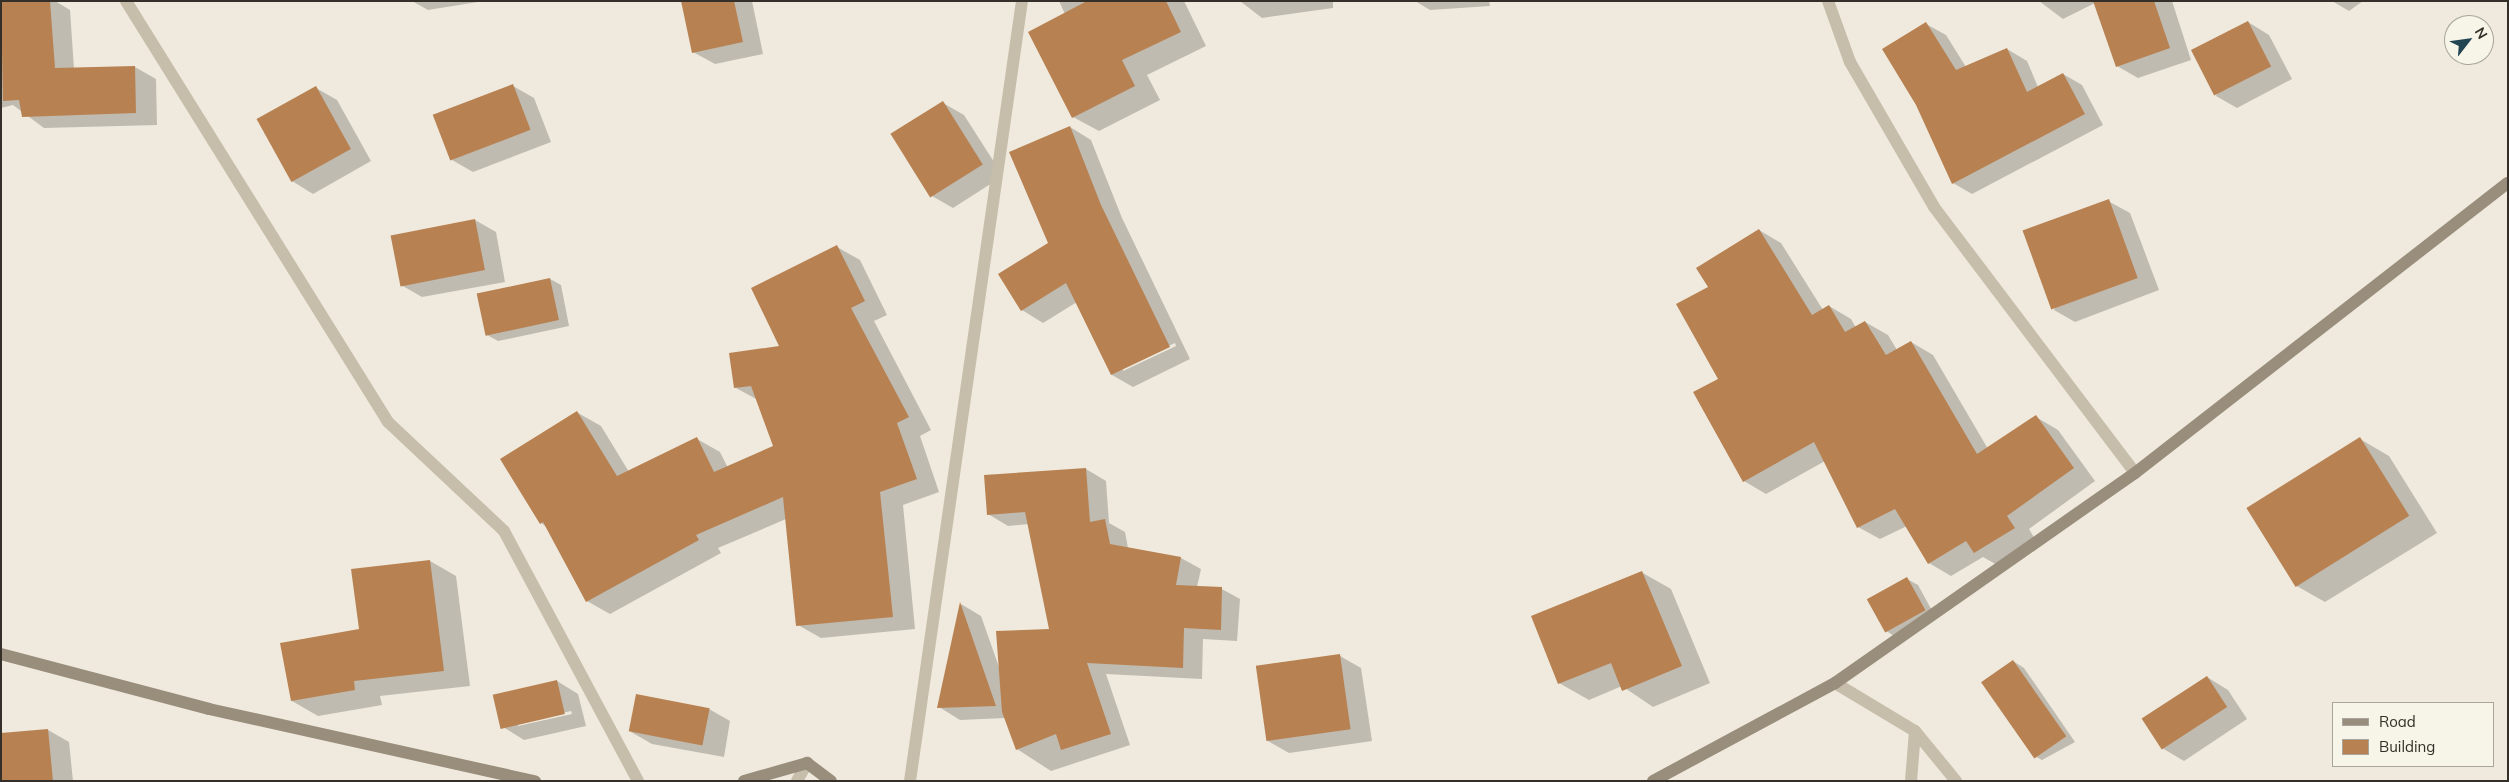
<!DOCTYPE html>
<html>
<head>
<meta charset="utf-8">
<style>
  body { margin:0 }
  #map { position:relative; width:2509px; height:782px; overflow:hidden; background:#efeadd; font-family:Mulish,sans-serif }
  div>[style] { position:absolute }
  .shadow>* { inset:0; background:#0003 }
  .building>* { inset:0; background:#b88152; transform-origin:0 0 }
  .street>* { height:12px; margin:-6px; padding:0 6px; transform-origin:6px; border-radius:6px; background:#c6bdaa }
  .secondary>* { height:12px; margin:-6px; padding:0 6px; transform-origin:6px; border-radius:6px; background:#998d7c }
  span { translate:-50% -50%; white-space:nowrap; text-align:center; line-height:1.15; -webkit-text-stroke:4px #f7f4e8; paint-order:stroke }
  .frame { position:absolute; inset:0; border:2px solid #342f29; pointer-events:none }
  .legend { position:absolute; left:2332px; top:702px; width:162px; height:65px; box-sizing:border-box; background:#f7f4e8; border:1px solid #a9a59c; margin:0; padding:6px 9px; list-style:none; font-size:15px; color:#342f29 }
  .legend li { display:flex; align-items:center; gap:10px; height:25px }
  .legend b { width:25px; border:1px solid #a9a59c }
  .north { position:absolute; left:2444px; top:15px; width:50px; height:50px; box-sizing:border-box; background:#f7f4e8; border:1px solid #a9a59c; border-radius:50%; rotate:60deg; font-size:14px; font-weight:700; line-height:20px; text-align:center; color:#342f29 }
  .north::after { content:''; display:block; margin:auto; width:18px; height:22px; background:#234451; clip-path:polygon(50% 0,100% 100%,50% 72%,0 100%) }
</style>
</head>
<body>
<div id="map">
  <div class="shadow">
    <div style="clip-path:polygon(10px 1px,55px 1px,70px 10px,74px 69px,135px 67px,156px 79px,157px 125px,44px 128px,13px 105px,1px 108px,1px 8px)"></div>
    <div style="clip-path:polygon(412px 1px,484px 1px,428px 10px)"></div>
    <div style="clip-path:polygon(682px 1px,752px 1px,763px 54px,715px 64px,693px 52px)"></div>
    <div style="clip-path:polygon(1059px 1px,1184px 1px,1206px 46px,1147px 75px,1160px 100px,1099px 131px,1073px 117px,1065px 14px)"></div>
    <div style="clip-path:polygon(1240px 1px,1333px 1px,1333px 8px,1262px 18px)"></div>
    <div style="clip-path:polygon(1415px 1px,1489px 1px,1490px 6px,1430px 10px)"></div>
    <div style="clip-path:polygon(2039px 1px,2172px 1px,2191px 60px,2138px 78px,2117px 66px,2095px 3px,2063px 19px)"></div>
    <div style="clip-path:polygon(2332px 1px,2363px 1px,2349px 11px)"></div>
    <div style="clip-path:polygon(2248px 22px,2269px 35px,2292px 79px,2237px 108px,2216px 96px)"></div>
    <div style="clip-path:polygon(1926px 24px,1946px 35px,1966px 67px,2007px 49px,2027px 61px,2038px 87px,2063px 74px,2082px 85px,2103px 125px,1972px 194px,1953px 183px)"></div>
    <div style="clip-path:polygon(513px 86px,534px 98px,551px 142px,473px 172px,452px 160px)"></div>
    <div style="clip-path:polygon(316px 88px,337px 100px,371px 161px,313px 194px,292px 181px)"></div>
    <div style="clip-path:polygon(943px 103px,964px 115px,1003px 176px,953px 208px,932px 196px)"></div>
    <div style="clip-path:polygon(evenodd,1070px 127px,1091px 140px,1122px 218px,1190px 359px,1133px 387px,1112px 375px,1077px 302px,1043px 323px,1022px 310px,1000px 274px,1050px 243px,1070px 127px,1175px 343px,1176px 346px,1123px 371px,1123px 368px,1175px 343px)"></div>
    <div style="clip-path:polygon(2108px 201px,2130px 213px,2159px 290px,2075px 322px,2054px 310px)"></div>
    <div style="clip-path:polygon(475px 220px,496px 232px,505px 282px,422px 297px,401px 285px)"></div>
    <div style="clip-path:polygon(1759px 230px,1781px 243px,1823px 310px,1829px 306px,1851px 319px,1856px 328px,1865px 322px,1888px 335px,1897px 350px,1911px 342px,1933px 355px,1988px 449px,2036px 417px,2058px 430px,2095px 481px,2029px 529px,2036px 541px,1997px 565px,1983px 557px,1951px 576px,1929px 563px,1907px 526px,1880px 539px,1858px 527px,1825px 461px,1766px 494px,1744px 481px,1719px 380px,1709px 287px)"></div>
    <div style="clip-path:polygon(837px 247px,860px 260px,887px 315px,874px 321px,931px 430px,920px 436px,939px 492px,903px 505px,915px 629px,821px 638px,798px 625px,786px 519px,718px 548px,721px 553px,610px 614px,587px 601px,547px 527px,541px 523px,578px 413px,601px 426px,629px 472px,697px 439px,720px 452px,728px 468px,774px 446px,758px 400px,736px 388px,781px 347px)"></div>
    <div style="clip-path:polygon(550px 279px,561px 285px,569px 326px,498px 341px,487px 335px)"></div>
    <div style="clip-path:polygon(2360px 439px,2389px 456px,2437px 533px,2325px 602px,2295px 585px,2248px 509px)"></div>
    <div style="clip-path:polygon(1086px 469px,1106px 481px,1109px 523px,1125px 532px,1128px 548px,1181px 558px,1201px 569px,1197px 587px,1220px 588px,1240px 599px,1237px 641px,1203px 639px,1202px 679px,1106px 674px,1130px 745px,1051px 771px,1017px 749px,1005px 718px,960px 720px,939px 707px,961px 604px,981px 616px,999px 667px,1050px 630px,1029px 524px,1008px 526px,988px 514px)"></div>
    <div style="clip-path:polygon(430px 561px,456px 576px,470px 686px,380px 696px,382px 705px,318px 716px,292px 701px)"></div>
    <div style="clip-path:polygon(1641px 572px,1671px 589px,1710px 683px,1653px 707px,1622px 686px,1589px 700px,1559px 683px)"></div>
    <div style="clip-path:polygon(1907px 579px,1918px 585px,1935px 616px,1896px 637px,1886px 631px)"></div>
    <div style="clip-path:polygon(1340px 656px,1361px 668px,1372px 741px,1289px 753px,1268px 741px)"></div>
    <div style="clip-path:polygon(2013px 661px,2024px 668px,2075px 742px,2042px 760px,2031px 754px)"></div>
    <div style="clip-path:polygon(2207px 677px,2228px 690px,2247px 719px,2184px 761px,2162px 748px)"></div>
    <div style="clip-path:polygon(evenodd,557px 681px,578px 694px,586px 726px,524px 740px,503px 727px,557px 681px,571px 711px,572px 714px,518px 726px,518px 723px,571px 711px)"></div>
    <div style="clip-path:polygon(709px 709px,730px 721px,724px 757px,652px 744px,631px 732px)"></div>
    <div style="clip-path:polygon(48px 730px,69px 742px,73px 781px,1px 781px)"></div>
  </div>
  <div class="building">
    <div style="clip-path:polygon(1px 1px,50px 1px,55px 68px,135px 66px,136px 113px,22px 117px,19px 100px,3px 101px)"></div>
    <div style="clip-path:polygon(681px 1px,734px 1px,743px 42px,692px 53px)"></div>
    <div style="clip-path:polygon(1087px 1px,1166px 1px,1181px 32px,1122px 60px,1135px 86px,1072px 118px,1028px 32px)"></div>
    <div style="clip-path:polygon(2093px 1px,2154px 1px,2170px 48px,2116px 67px)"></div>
    <div style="left:2248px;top:21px;width:51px;height:64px;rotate:63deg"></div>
    <div style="clip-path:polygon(1926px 22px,1956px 70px,2007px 48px,2027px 92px,2063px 73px,2085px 114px,1952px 184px,1916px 105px,1882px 49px)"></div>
    <div style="left:513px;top:84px;width:49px;height:86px;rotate:69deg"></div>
    <div style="left:316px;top:86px;width:72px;height:68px;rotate:61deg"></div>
    <div style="left:943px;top:101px;width:75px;height:62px;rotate:58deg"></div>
    <div style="clip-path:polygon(1070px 126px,1101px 205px,1170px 347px,1111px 375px,1066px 283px,1021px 311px,998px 274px,1048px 243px,1009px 152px)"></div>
    <div style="left:2109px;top:199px;width:84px;height:92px;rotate:70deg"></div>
    <div style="left:475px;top:219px;width:52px;height:86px;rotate:79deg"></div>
    <div style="clip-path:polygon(1759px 229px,1812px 315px,1829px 305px,1845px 332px,1865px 321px,1886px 355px,1911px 341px,1977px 454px,2036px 415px,2074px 468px,2007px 516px,2015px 528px,1974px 553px,1966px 541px,1928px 564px,1895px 509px,1857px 528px,1814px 442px,1743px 482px,1693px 392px,1718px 379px,1676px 304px,1708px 287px,1696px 268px)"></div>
    <div style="clip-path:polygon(837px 245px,865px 301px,851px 308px,909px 417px,897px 423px,917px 479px,880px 492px,893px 617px,796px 626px,783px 497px,696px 535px,699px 540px,586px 602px,543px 522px,540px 524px,500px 459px,577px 411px,617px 476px,697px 437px,714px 472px,773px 446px,751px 386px,734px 388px,729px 353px,779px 346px,751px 288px)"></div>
    <div style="left:550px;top:278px;width:43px;height:75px;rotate:78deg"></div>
    <div style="left:2360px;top:437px;width:93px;height:134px;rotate:58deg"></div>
    <div style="clip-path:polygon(1086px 468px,1090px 522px,1105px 519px,1110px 544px,1181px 557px,1176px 585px,1222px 587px,1221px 630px,1184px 628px,1183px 668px,1087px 663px,1111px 734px,1061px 750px,1056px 734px,1016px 750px,1002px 712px,996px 631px,1049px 629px,1025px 512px,987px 515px,984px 475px)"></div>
    <div style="clip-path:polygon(430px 560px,444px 671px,354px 681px,355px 690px,291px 701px,280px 643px,359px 629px,351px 569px)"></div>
    <div style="clip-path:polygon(1642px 571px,1682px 666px,1622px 691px,1611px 663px,1558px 684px,1531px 616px)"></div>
    <div style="left:1907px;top:577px;width:38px;height:46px;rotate:61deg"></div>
    <div style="clip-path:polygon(960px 602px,996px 706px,937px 708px)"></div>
    <div style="left:1340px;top:654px;width:76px;height:85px;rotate:82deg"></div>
    <div style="left:2013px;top:660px;width:93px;height:39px;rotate:55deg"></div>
    <div style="left:2207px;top:676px;width:37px;height:78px;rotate:57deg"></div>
    <div style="left:557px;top:680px;width:35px;height:66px;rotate:77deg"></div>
    <div style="left:636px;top:694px;width:75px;height:38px;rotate:11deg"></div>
    <div style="clip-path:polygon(48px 729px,53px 781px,1px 781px,1px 733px)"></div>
  </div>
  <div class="street">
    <div style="left:126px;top:1px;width:496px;rotate:58.1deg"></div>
    <div style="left:388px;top:422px;width:159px;rotate:43.2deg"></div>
    <div style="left:504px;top:531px;width:284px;rotate:61.8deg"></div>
    <div style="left:1828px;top:1px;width:65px;rotate:70.2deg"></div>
    <div style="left:1850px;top:62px;width:168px;rotate:59.9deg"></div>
    <div style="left:1934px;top:207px;width:333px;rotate:52.9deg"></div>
    <div style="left:1835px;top:683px;width:93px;rotate:31deg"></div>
    <div style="left:1915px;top:731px;width:65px;rotate:50.6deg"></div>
    <div style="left:797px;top:781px;width:21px;rotate:-61deg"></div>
    <div style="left:910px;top:781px;width:788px;rotate:-81.83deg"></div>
    <div style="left:1911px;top:781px;width:50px;rotate:-85.4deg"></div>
  </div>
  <div class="secondary">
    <div style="left:1px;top:654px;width:215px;rotate:14.8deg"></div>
    <div style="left:209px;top:709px;width:334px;rotate:12.5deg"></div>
    <div style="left:744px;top:781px;width:66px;rotate:-15.9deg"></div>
    <div style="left:807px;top:763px;width:30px;rotate:37deg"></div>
    <div style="left:1653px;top:781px;width:207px;rotate:-28.3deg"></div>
    <div style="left:1835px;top:683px;width:366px;rotate:-35deg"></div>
    <div style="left:2135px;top:473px;width:472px;rotate:-37.9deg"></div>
  </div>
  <div class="frame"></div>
  <ul class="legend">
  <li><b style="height:6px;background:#998d7c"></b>Road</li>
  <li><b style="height:14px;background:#b88152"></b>Building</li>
  </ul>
  <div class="north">N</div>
</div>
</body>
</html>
